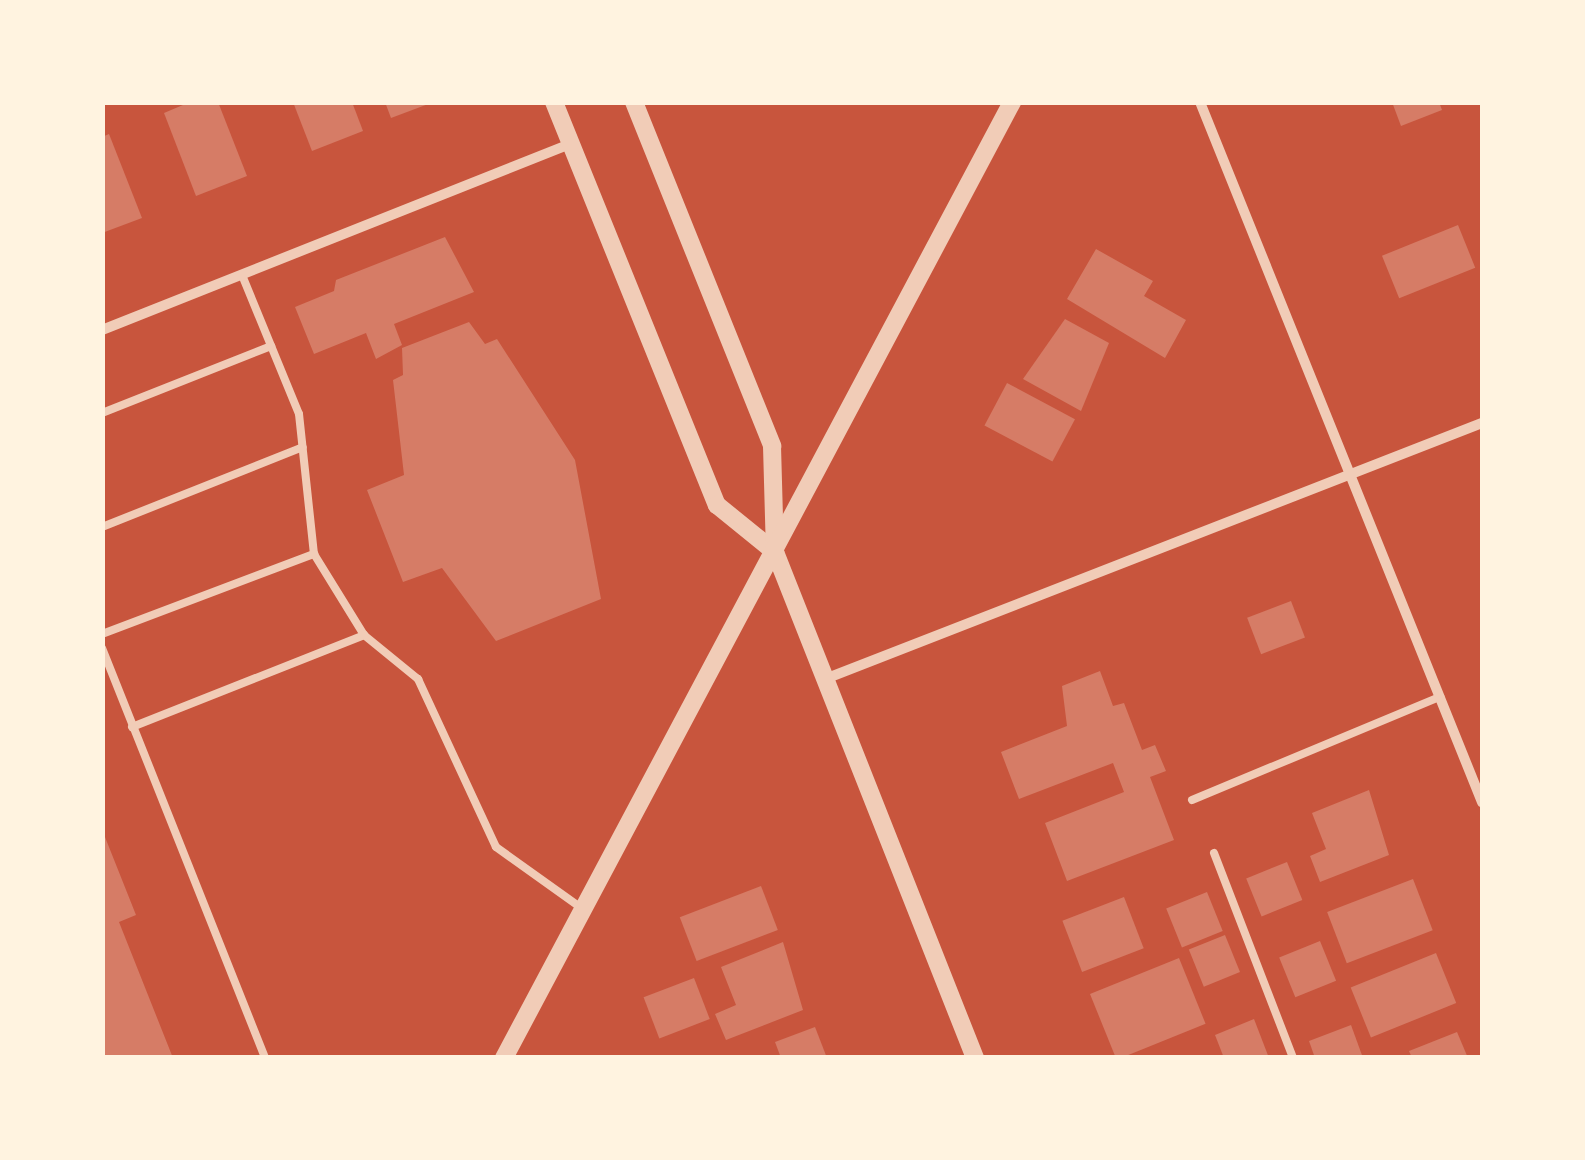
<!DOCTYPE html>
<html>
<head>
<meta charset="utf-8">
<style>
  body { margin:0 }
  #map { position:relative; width:1585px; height:1160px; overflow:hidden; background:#c8553d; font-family:Figtree,sans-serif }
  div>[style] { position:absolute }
  .building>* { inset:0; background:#d67c66; transform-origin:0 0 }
  .service>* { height:8px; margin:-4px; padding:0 4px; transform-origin:4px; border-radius:4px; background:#f1ccb7 }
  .minor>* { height:10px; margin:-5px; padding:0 5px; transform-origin:5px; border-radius:5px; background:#f1ccb7 }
  .tertiary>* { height:18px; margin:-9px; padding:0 9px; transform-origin:9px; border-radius:9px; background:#f1ccb7 }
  span { translate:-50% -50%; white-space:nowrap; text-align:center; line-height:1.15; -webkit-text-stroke:8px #fff3e0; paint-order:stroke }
  .frame { position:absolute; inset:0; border:105px solid #fff3e0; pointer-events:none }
</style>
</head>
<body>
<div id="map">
  <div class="building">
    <div style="clip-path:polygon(190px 102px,218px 102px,247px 176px,196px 196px,164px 113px)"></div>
    <div style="clip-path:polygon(293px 102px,352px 102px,363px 131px,312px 151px)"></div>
    <div style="clip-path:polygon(385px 102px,431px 102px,431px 103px,391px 118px)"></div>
    <div style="clip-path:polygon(1392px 102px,1439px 102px,1442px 110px,1401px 126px)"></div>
    <div style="clip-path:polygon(109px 134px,142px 218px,102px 233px,102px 137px)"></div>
    <div style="left:1458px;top:225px;width:46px;height:82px;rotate:68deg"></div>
    <div style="clip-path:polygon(445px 237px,474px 292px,394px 324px,402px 345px,376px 359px,366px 333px,314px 354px,295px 307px,334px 291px,336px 280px)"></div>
    <div style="clip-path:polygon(1096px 249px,1153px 281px,1144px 296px,1186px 320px,1165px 358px,1067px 299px)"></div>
    <div style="clip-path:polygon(1065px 319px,1109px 343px,1081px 411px,1023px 379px)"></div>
    <div style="clip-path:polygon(469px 322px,485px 344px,497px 339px,575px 460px,601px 599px,496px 641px,442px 568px,403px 582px,367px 490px,404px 475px,393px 380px,403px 375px,402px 348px)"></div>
    <div style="left:1007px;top:383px;width:77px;height:48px;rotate:28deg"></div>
    <div style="left:1291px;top:601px;width:39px;height:47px;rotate:69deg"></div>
    <div style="clip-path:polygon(1100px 671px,1113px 706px,1124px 703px,1142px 750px,1155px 745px,1166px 771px,1150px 777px,1174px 840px,1067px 881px,1045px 823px,1124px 792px,1113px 763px,1019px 799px,1001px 752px,1067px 726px,1062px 686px)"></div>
    <div style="clip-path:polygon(1369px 790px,1389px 855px,1320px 882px,1310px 856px,1326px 849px,1312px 813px)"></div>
    <div style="clip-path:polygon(103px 832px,136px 915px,119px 922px,173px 1058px,102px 1058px)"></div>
    <div style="left:1287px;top:862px;width:41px;height:44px;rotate:68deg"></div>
    <div style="left:1413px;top:879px;width:55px;height:92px;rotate:69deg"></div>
    <div style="left:761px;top:886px;width:47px;height:87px;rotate:69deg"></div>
    <div style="left:1207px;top:892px;width:42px;height:44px;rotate:68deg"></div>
    <div style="left:1124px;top:897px;width:55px;height:66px;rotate:69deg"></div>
    <div style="left:1225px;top:935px;width:40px;height:39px;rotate:68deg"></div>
    <div style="left:1320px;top:941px;width:43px;height:44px;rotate:68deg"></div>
    <div style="clip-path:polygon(783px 942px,803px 1010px,726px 1040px,715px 1014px,736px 1005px,721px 967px)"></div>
    <div style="left:1436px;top:953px;width:54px;height:92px;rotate:68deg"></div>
    <div style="left:1179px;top:958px;width:71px;height:96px;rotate:68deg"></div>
    <div style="left:694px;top:978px;width:44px;height:54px;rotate:69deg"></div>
    <div style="clip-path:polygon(1254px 1019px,1269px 1058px,1224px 1058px,1215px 1035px)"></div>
    <div style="clip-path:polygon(1351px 1025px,1363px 1058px,1315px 1058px,1309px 1041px)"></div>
    <div style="clip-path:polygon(815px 1027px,827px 1058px,781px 1058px,775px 1042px)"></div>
    <div style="clip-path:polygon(1457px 1032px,1468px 1058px,1412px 1058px,1409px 1051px)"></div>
  </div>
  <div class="service">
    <div style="left:242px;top:275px;width:150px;rotate:67.7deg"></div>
    <div style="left:299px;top:414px;width:141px;rotate:83.9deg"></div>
    <div style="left:314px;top:554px;width:95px;rotate:58.3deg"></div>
    <div style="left:102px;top:413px;width:182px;rotate:-21.6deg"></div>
    <div style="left:102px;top:527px;width:216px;rotate:-21.7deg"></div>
    <div style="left:102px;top:634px;width:227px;rotate:-20.7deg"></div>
    <div style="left:102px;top:648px;width:441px;rotate:68.3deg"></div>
    <div style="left:132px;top:727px;width:250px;rotate:-21.6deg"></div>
    <div style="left:364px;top:635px;width:70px;rotate:39.2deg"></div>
    <div style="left:418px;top:679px;width:185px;rotate:65.1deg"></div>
    <div style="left:496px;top:847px;width:107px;rotate:35.5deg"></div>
    <div style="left:1192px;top:800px;width:269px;rotate:-22.6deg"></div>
    <div style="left:1214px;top:853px;width:220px;rotate:68.9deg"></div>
  </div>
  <div class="minor">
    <div style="left:1200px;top:102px;width:755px;rotate:68.06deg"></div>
    <div style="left:102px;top:330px;width:504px;rotate:-21.67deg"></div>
    <div style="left:825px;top:679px;width:705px;rotate:-21.29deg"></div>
  </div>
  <div class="tertiary">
    <div style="left:554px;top:102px;width:435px;rotate:68deg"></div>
    <div style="left:717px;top:505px;width:75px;rotate:39deg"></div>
    <div style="left:634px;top:102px;width:371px;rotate:68.1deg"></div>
    <div style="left:772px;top:446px;width:106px;rotate:88.4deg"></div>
    <div style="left:775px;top:552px;width:544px;rotate:68.43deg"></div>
    <div style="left:504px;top:1058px;width:1083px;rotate:-62.01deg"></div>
  </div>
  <div class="frame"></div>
</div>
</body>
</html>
